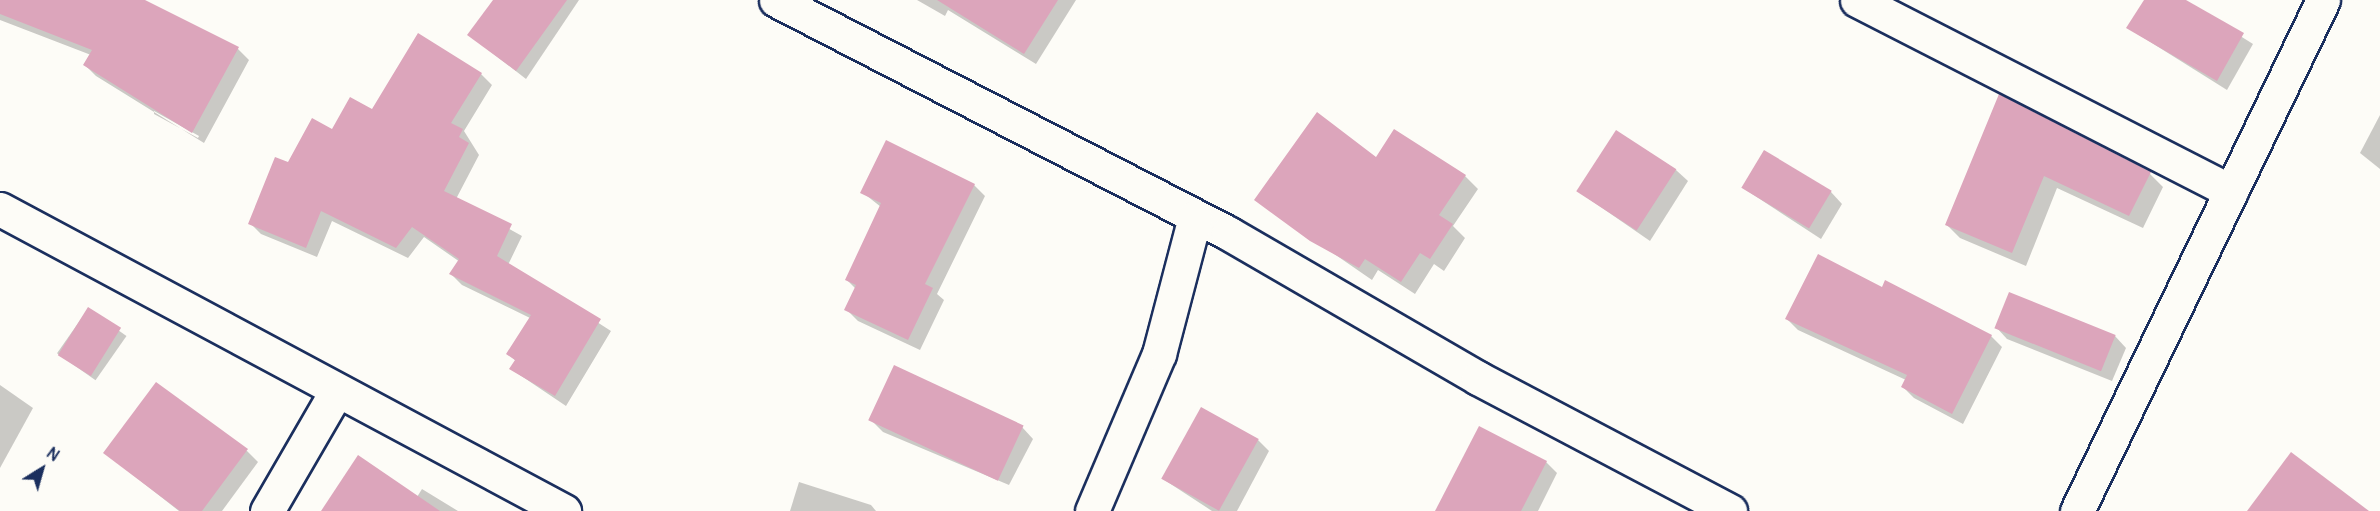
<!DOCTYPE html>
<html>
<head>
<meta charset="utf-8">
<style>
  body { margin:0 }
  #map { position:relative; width:2380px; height:511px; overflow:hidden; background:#fdfcf7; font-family:Pangolin,sans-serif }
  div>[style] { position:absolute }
  .shadow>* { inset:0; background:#0003; transform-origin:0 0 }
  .building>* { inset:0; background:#dca5bb; transform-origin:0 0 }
  .roads { filter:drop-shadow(2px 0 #1b2f5e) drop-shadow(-2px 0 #1b2f5e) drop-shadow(0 2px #1b2f5e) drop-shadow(0 -2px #1b2f5e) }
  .street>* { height:33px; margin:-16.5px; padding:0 16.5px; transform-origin:16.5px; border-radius:16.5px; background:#fdfcf7 }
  span { translate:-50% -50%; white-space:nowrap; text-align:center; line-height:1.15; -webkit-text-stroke:4.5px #fdfcf7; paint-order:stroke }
  .north { position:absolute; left:12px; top:439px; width:60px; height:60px; -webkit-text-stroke:4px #fdfcf7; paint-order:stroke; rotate:37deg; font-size:16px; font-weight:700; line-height:24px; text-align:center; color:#1b2f5e }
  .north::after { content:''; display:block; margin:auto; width:21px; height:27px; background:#1b2f5e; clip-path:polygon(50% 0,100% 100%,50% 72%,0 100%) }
</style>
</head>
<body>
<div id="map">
  <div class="shadow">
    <div style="clip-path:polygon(evenodd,0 0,143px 0,238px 49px,249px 60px,204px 143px,96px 76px,85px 65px,91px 55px,0 20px,0 0,154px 111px,199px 136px,198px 138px,154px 114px,154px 111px)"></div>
    <div style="clip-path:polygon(495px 0,579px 0,526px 79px,469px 35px)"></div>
    <div style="clip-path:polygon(917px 0,1076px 0,1036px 64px,948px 10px,945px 16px)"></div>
    <div style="clip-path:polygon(2145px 0,2183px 0,2253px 44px,2227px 90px,2128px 28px)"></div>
    <div style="clip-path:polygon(481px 74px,492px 85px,464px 131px,479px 155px,456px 199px,522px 236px,508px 265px,611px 331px,566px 406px,511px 369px,516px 361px,508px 354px,530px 318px,462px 285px,451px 274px,460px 262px,424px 237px,408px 258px,332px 221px,317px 257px,261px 234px,250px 223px,289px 164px,333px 131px)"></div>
    <div style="clip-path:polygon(2000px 96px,2150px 174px,2163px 187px,2143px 228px,2057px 188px,2026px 266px,1960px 238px,1947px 225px)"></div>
    <div style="clip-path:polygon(2380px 115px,2380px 169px,2360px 153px)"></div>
    <div style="clip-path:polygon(1376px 159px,1465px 176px,1478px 189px,1453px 226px,1465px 238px,1444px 271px,1434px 264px,1415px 294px,1378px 270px,1372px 280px,1256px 200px)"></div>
    <div style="clip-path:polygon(1676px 170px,1688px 181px,1650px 241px,1579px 192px)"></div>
    <div style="clip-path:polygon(974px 185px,985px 196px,937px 294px,944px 300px,920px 350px,858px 321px,846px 309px,856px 289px,847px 280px,881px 207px,862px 192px)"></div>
    <div style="clip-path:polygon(1743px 188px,1831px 192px,1842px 204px,1821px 239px)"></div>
    <div style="clip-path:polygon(1883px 289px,1991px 336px,2002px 347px,1963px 424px,1914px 398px,1903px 387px,1906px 380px,1798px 330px,1787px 319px)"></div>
    <div style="left:88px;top:309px;width:47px;height:54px;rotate:35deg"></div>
    <div style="clip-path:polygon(1996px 327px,2115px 336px,2126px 348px,2112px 381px,2007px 339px)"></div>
    <div style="clip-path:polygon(0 385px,33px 408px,0 468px)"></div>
    <div style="clip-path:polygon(871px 420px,1022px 427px,1033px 439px,1009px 485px,883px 432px)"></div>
    <div style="clip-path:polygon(1258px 440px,1269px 451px,1237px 511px,1212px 511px,1163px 479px)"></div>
    <div style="clip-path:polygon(247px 451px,258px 462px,222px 511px,179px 511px,105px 453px)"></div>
    <div style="clip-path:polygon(1546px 462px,1557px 473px,1538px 511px,1436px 511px)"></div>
    <div style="clip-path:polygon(799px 482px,871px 505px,876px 511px,790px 511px)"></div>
    <div style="clip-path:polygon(422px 489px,458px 511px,331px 511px,417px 497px)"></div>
  </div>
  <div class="building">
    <div style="clip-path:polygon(0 0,145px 0,239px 47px,192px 133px,83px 65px,92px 50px,0 14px)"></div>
    <div style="clip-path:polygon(493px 0,567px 0,516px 71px,467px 35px)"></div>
    <div style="clip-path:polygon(937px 0,1058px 0,1024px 54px)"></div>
    <div style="clip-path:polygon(2144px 0,2186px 0,2244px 33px,2217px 81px,2126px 28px)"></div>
    <div style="clip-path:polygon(418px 33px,482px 73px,451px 123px,463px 129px,459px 137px,469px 143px,444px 191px,512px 224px,497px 256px,601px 319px,555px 396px,509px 369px,515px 360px,506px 354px,531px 315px,449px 274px,459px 259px,412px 227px,396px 248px,321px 211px,306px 248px,248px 224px,275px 157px,288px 162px,312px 118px,332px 129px,350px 97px,372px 109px)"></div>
    <div style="clip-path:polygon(1999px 94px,2151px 172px,2129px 216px,2044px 176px,2012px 253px,1945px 225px)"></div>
    <div style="clip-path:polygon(1317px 112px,1376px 157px,1394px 129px,1466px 175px,1439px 215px,1453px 224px,1430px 259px,1420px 253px,1401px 282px,1365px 259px,1359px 268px,1310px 241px,1254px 200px)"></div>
    <div style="left:1616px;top:130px;width:72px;height:73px;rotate:33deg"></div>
    <div style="clip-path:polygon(886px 140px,975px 184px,925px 284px,933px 288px,908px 340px,844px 310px,856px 285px,845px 280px,881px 203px,860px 193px)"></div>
    <div style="left:1764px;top:150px;width:79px;height:44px;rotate:31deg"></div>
    <div style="clip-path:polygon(1818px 254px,1882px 287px,1885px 280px,1992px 335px,1952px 414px,1901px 387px,1907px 375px,1785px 319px)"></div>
    <div style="left:2009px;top:292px;width:115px;height:39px;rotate:22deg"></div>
    <div style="left:88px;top:307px;width:39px;height:57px;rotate:32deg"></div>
    <div style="left:894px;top:365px;width:143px;height:61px;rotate:25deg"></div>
    <div style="clip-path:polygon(156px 382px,248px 449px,202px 511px,180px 511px,103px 453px)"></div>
    <div style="left:1201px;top:407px;width:66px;height:82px;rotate:29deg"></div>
    <div style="clip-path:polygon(1479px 426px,1547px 461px,1521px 511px,1435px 511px)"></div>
    <div style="clip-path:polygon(2291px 452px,2369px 511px,2247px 511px)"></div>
    <div style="clip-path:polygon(358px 455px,440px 511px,321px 511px)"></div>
  </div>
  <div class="roads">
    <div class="street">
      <div style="left:776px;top:0;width:509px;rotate:27.27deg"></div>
      <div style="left:1228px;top:233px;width:289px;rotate:30.1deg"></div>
      <div style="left:1478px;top:378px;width:285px;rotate:27.8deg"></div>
      <div style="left:1857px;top:0;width:420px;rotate:27.1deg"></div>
      <div style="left:0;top:209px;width:640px;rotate:28.17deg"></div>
      <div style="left:267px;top:511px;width:138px;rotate:-59.9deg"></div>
      <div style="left:1092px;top:511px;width:171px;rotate:-66.9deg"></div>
      <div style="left:1159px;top:354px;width:142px;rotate:-75.3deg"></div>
      <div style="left:2077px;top:511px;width:567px;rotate:-64.29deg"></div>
    </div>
  </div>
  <div class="north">N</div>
</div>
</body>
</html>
